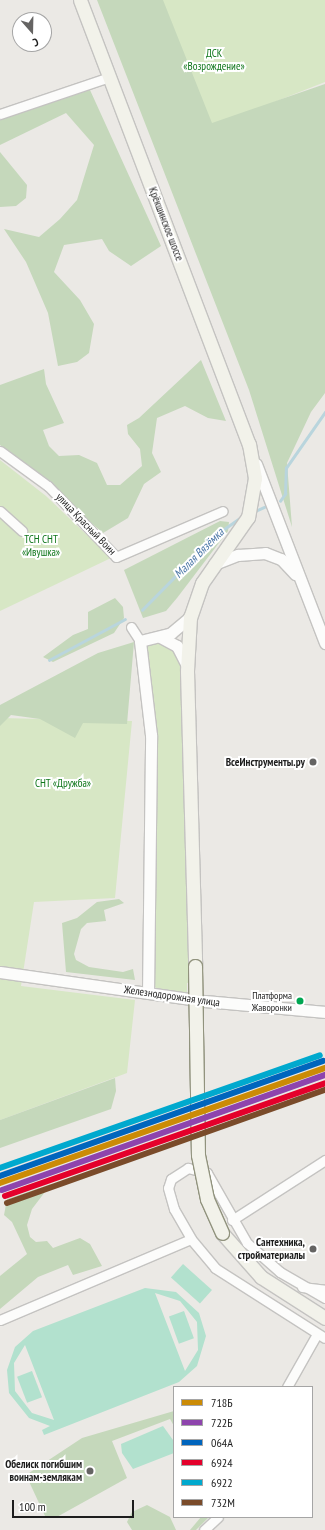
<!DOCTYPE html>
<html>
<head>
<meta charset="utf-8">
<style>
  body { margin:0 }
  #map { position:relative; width:325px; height:1530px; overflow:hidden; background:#ebe9e5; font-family:"PT Sans Narrow",sans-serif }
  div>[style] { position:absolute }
  .grass>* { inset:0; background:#d7e7c5 }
  .forest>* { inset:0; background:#c5d8bb }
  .pitch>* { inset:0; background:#b2e1ce; transform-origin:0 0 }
  .stream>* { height:2.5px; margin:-1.25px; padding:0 1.25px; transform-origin:1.25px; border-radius:1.25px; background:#b9d5dd }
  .roads { filter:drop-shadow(1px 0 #c4c3c1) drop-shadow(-1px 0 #c4c3c1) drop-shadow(0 1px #c4c3c1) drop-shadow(0 -1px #c4c3c1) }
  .minor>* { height:9px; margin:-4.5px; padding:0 4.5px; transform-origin:4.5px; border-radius:4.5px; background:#fcfcfb }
  .tertiary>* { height:11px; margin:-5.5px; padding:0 5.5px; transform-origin:5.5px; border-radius:5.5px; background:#fcfcfb }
  .secondary>* { height:13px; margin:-6.5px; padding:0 6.5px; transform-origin:6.5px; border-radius:6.5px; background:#f2f2ea }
  .bridges { filter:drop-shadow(1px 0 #91937e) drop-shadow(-1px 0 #91937e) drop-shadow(0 1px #91937e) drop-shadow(0 -1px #91937e) }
  .secondary-bridge>* { height:13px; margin:-6.5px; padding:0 6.5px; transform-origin:6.5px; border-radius:6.5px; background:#f2f2ea }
  .rail-1>* { height:6px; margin:-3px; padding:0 3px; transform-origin:3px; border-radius:3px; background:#cb8b06 }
  .rail-2>* { height:6px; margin:-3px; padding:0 3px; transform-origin:3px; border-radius:3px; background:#8e44ad }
  .rail-3>* { height:6px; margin:-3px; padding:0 3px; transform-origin:3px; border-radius:3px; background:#0065bd }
  .rail-4>* { height:6px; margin:-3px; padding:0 3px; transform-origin:3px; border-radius:3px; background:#e4002b }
  .rail-5>* { height:6px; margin:-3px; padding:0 3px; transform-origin:3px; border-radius:3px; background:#00a9ce }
  .rail-6>* { height:6px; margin:-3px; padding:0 3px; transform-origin:3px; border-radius:3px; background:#7a4b2a }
  .dots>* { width:11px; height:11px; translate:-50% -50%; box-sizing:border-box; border:2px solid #fff; border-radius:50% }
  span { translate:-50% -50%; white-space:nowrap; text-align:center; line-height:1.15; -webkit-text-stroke:4px #fff; paint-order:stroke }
  .bus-label { font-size:10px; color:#1d1d1d }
  .right { translate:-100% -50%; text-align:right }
  .park-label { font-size:11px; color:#0f761b }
  .street-label { font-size:11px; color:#1d1d1d }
  .poi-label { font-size:11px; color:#1d1d1d; font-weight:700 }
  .water-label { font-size:12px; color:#4d78a8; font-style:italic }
  .legend { position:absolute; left:173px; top:1386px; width:140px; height:132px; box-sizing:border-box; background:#fff; border:1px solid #a5a5a5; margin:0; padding:5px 7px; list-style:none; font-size:12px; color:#1d1d1d }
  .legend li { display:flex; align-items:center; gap:8px; height:20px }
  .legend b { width:20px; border:1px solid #a5a5a5 }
  .north { position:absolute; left:12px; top:12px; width:40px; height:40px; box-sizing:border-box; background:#fff; border:1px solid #a5a5a5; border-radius:50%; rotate:160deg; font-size:11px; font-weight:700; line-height:16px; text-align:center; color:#1d1d1d }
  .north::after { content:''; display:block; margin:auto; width:14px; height:18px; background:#656463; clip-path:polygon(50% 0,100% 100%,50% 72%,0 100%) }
  .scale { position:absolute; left:12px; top:1500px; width:122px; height:18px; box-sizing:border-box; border:2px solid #1d1d1d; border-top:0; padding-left:5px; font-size:12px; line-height:14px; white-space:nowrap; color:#1d1d1d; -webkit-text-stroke:3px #fff; paint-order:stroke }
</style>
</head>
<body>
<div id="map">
  <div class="grass">
    <div style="clip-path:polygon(123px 0,325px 0,325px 82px,181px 139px)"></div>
    <div style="clip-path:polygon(0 460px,46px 496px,111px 558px,0 611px)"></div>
    <div style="clip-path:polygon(157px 642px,175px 651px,181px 664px,191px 983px,187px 983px,187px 993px,156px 988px,151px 981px,153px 858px,142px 644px)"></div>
    <div style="clip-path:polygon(0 718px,132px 721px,115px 898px,34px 902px,21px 986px,135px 1000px,127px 1073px,0 1120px)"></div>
  </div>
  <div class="forest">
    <div style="clip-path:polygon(97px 0,163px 0,212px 123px,325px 84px,325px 393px,311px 412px,287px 463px,292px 527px,249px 390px)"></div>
    <div style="clip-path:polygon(90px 90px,161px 246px,131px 266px,109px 251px,102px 239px,64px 245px,54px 272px,80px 300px,94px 324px,89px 353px,77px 362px,58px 366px,48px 313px,26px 262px,4px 229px,39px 237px,60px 219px,77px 200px,94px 145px,66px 113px,0 145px,0 120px)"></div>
    <div style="clip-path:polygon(0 152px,27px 185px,26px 198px,16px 206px,0 207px)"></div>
    <div style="clip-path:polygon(201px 360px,226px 421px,208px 418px,185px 406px,157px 418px,152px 453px,161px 472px,144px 484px,128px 518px,103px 533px,0 445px,0 385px,44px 369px,46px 384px,64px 423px,43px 430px,49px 446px,59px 456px,79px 455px,97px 463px,107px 485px,120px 485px,142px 466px,140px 449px,128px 434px,127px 425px,139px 418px)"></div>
    <div style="clip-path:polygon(220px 521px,229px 522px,228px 531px,177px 598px,166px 611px,143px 618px,124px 570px)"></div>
    <div style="clip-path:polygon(115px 598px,123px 607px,124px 618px,114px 633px,53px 662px,43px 657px,73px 635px,88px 629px,88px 612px)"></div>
    <div style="clip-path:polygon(134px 642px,127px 724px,83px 723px,75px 738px,40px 719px,11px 715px,0 726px,0 705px,98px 653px)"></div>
    <div style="clip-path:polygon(119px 899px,124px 903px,104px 910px,106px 921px,87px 923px,81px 929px,74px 954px,76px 960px,89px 967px,123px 972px,133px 969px,135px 980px,66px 972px,62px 923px,77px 918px,97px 902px)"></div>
    <div style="clip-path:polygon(115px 1078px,116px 1091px,111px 1109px,0 1148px,0 1120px)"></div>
    <div style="clip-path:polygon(51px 1184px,32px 1209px,27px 1225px,30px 1237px,36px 1242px,47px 1241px,53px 1248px,80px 1238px,90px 1244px,102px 1266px,73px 1275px,68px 1265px,38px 1277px,0 1309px,0 1276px,27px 1254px,12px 1222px,4px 1215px,7px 1199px)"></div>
    <div style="clip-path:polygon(174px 1411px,174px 1426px,170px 1419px,112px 1441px,127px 1478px,55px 1518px,45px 1516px,26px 1475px,82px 1438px)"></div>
    <div style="clip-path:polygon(147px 1505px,170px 1517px,176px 1530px,132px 1530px,127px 1522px,132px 1512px)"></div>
    <div style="clip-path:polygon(201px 1517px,209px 1517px,196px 1530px,190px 1530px)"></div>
  </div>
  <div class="pitch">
    <div style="left:183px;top:1264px;width:39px;height:18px;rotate:42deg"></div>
    <div style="clip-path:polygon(evenodd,145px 1288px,176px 1292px,199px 1313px,206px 1336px,197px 1366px,179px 1382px,44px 1435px,42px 1430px,50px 1426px,29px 1418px,9px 1393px,7px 1370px,15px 1347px,33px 1331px,145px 1288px,155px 1293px,180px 1301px,197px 1322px,198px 1350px,185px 1371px,155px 1293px,145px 1288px,25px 1345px,54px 1420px,32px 1413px,15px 1391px,14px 1363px,25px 1345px)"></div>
    <div style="left:184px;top:1311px;width:29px;height:16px;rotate:70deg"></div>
    <div style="left:32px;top:1371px;width:28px;height:16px;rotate:69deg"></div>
    <div style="clip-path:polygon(163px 1426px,173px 1440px,174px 1453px,133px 1469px,122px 1453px,121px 1444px)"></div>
  </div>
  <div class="stream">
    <div style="left:280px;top:501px;width:9px;rotate:-54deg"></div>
    <div style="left:285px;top:494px;width:26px;rotate:-88deg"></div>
    <div style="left:286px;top:468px;width:68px;rotate:-55.1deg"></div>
    <div style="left:253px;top:512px;width:12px;rotate:-24deg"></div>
    <div style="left:142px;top:610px;width:107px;rotate:-45.4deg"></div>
    <div style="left:217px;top:534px;width:29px;rotate:-35deg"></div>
    <div style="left:49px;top:660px;width:86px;rotate:-28.3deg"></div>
  </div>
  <div class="roads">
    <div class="minor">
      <div style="left:0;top:114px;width:115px;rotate:-18.7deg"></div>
      <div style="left:0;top:451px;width:59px;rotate:36.1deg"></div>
      <div style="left:48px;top:486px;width:98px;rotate:46.2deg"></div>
      <div style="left:116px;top:557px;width:116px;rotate:-23.3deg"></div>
      <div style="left:0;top:511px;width:30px;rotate:42deg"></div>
      <div style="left:131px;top:627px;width:17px;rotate:57deg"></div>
      <div style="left:232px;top:1220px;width:111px;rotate:-32.8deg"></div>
      <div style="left:302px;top:1287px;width:23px;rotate:7deg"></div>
      <div style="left:325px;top:1298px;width:52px;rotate:-150deg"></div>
      <div style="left:280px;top:1272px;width:44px;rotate:-138.7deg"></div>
      <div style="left:247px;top:1243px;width:81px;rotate:-119.7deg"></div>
      <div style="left:207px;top:1173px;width:20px;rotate:-165deg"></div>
      <div style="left:188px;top:1168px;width:20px;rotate:147deg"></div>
      <div style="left:171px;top:1179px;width:9px;rotate:108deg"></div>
      <div style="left:168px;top:1188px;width:22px;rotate:74deg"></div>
      <div style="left:174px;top:1209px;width:34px;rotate:60deg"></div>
      <div style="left:191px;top:1239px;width:38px;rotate:50deg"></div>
      <div style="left:215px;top:1268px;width:130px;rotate:32.5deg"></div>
      <div style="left:0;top:1320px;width:207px;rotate:-23deg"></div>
      <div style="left:287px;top:1387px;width:61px;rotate:-60.5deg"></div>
      <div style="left:204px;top:1530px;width:19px;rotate:-43deg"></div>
    </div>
    <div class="tertiary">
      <div style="left:256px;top:464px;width:192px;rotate:68.9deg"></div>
      <div style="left:214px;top:564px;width:26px;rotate:-21deg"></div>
      <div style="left:238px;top:555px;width:27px;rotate:-4deg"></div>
      <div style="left:265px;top:553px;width:17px;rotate:21deg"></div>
      <div style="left:281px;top:559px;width:21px;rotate:47deg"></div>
      <div style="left:160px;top:637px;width:19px;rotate:28deg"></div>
      <div style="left:177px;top:646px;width:22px;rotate:63deg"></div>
      <div style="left:0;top:972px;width:207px;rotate:8.1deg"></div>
      <div style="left:205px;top:1001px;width:121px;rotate:5.2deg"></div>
      <div style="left:148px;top:993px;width:258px;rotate:-89.3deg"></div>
      <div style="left:151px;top:735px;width:95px;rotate:-96.7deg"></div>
      <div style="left:140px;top:641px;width:32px;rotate:-14deg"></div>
      <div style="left:171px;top:633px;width:25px;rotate:-40deg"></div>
    </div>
    <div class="secondary">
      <div style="left:80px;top:0;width:475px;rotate:69.2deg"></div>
      <div style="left:249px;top:444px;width:35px;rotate:80deg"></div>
      <div style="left:255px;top:478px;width:40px;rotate:100deg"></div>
      <div style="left:248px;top:517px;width:80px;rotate:124.9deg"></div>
      <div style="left:202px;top:583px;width:36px;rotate:109deg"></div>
      <div style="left:190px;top:617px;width:54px;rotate:93.2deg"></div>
      <div style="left:187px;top:671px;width:295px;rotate:88.4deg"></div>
      <div style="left:222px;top:1233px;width:59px;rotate:48.4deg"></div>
      <div style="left:261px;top:1277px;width:76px;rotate:32.6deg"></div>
    </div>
  </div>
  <div class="bridges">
    <div class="secondary-bridge">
      <div style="left:195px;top:966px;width:189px;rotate:89.1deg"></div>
      <div style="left:198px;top:1155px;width:45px;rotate:78.4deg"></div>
      <div style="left:207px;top:1199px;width:37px;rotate:66deg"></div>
    </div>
  </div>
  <div class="rail-1">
    <div style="left:0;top:1183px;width:345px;rotate:-19.5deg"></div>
  </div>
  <div class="rail-2">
    <div style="left:2px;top:1190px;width:343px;rotate:-19.6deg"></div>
  </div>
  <div class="rail-3">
    <div style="left:0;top:1176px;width:343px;rotate:-19.6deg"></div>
  </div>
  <div class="rail-4">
    <div style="left:5px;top:1196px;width:339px;rotate:-19.4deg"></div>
  </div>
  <div class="rail-5">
    <div style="left:0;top:1168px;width:339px;rotate:-19.4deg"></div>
  </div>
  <div class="rail-6">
    <div style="left:7px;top:1203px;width:337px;rotate:-19.6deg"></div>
  </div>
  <div class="dots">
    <div style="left:313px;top:762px;background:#656463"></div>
    <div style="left:300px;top:1001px;background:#00a651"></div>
    <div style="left:313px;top:1249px;background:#656463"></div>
    <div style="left:90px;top:1471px;background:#656463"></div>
  </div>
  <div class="bus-label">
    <span class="right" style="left:292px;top:1001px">Платформа<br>Жаворонки</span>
  </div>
  <div class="park-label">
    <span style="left:214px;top:60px">ДСК<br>«Возрождение»</span>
    <span style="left:41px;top:546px">ТСН СНТ<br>«Ивушка»</span>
    <span style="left:63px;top:783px">СНТ «Дружба»</span>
  </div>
  <div class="street-label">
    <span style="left:166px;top:224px;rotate:69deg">Крёкшинское шоссе</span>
    <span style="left:86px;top:524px;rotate:46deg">улица Красный Воин</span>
    <span style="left:172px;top:996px;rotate:8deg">Железнодорожная улица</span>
  </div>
  <div class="poi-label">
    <span class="right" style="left:305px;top:762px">ВсеИнструменты.ру</span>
    <span class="right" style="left:305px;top:1249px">Сантехника,<br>стройматериалы</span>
    <span class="right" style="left:82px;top:1471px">Обелиск погибшим<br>воинам-землякам</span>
  </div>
  <div class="water-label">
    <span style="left:199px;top:553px;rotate:-45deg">Малая Вязёмка</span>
  </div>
  <ul class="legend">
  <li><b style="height:5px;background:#cb8b06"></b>718Б</li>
  <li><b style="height:5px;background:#8e44ad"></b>722Б</li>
  <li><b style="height:5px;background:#0065bd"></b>064А</li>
  <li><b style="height:5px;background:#e4002b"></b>6924</li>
  <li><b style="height:5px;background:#00a9ce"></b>6922</li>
  <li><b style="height:5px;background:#7a4b2a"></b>732М</li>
  </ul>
  <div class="north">С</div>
  <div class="scale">100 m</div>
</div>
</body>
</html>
